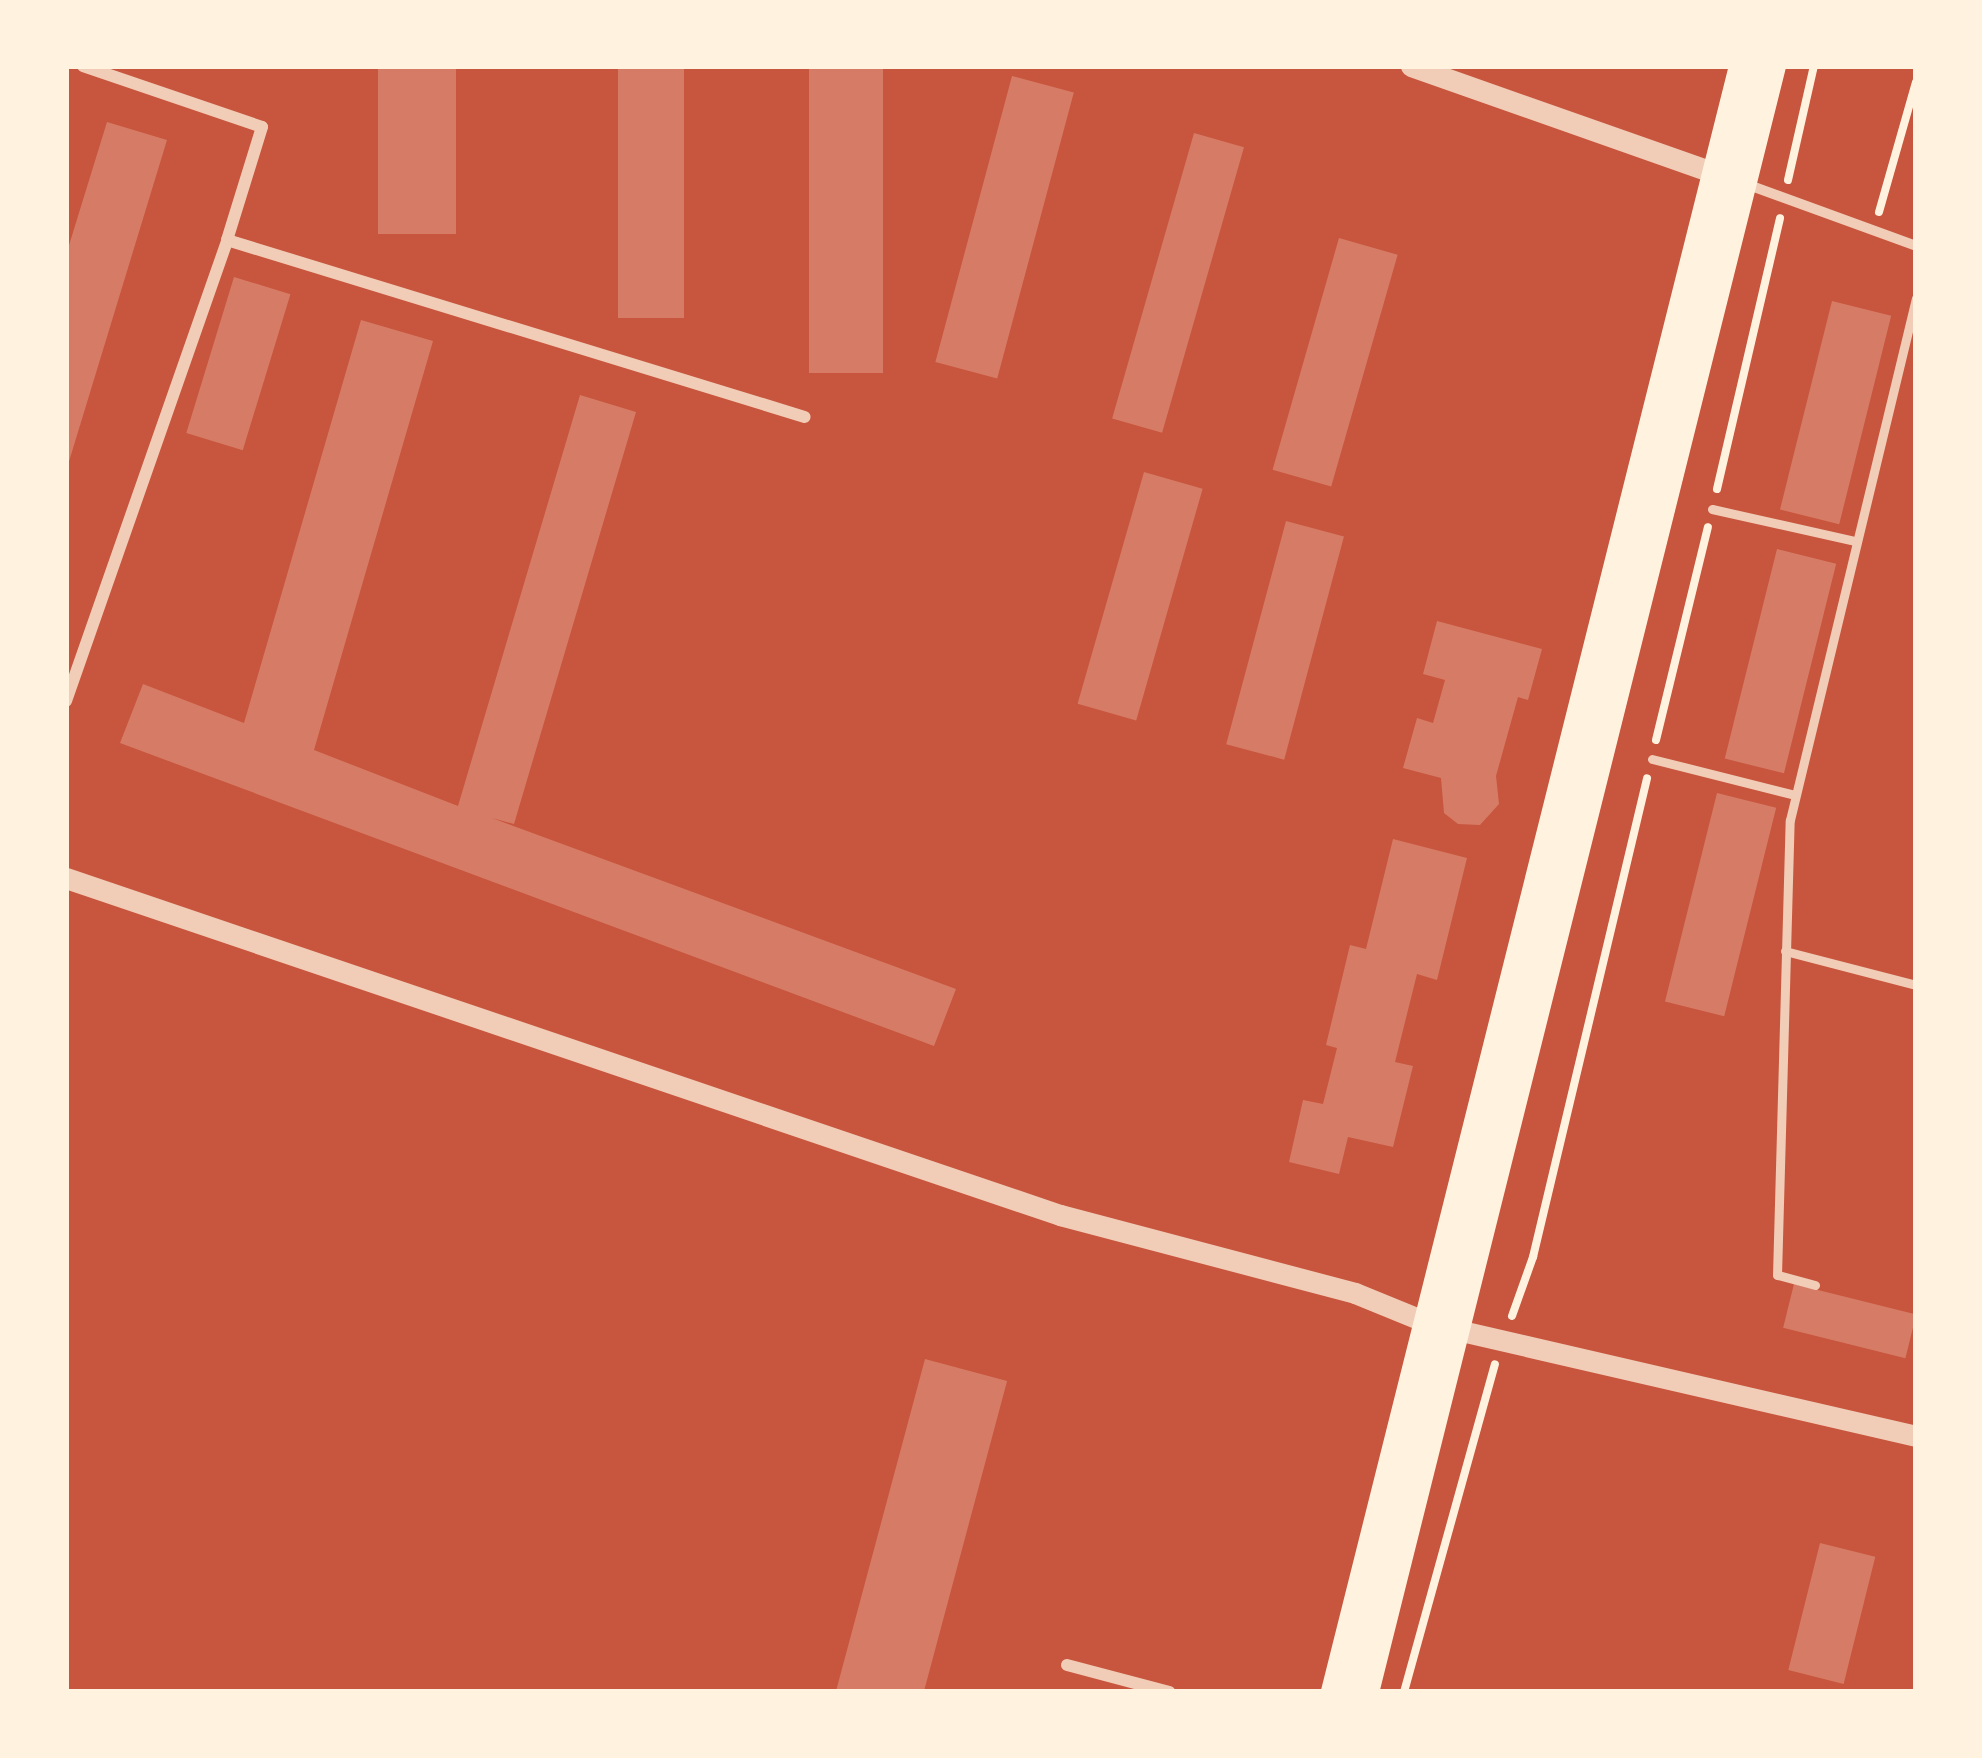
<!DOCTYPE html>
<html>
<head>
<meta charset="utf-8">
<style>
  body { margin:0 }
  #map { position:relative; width:1982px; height:1758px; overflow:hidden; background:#c8553d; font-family:"Alegreya Sans",sans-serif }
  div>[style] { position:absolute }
  .building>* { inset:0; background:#d67c66; transform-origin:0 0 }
  .path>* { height:8px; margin:-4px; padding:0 4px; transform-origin:4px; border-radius:4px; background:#fff3e0 }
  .service>* { height:9px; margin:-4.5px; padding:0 4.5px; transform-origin:4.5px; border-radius:4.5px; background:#f1ccb7 }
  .pedestrian>* { height:10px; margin:-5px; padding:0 5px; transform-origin:5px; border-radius:5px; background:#f1ccb7 }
  .minor>* { height:12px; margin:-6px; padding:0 6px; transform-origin:6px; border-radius:6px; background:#f1ccb7 }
  .tertiary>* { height:21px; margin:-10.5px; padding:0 10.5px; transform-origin:10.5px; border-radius:10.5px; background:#f1ccb7 }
  .primary>* { height:30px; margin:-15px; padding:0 15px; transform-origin:15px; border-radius:15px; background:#fff3e0 }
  span { translate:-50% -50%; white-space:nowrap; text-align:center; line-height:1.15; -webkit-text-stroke:10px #fff3e0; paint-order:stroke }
  .frame { position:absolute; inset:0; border:69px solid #fff3e0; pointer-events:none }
</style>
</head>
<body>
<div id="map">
  <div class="building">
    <div style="left:378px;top:66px;width:78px;height:168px"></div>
    <div style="left:618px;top:66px;width:66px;height:252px"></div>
    <div style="left:809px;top:66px;width:74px;height:307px"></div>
    <div style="left:1012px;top:76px;width:64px;height:296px;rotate:15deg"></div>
    <div style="clip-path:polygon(107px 122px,167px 140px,67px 468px,66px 255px)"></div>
    <div style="left:1194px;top:133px;width:52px;height:297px;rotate:16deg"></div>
    <div style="left:1339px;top:238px;width:61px;height:241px;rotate:16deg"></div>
    <div style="left:234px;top:277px;width:59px;height:163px;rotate:17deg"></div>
    <div style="left:1832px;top:301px;width:61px;height:215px;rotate:14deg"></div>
    <div style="clip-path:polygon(361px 320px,433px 341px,314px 750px,458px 806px,580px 395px,636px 412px,514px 824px,492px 818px,956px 989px,934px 1046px,120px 743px,143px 684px,244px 723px)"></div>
    <div style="left:1144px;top:472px;width:61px;height:241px;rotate:16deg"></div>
    <div style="left:1286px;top:521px;width:60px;height:231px;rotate:15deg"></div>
    <div style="left:1777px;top:549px;width:61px;height:216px;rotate:14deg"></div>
    <div style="clip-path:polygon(1437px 621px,1542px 649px,1528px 700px,1518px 697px,1496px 776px,1499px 804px,1480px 825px,1458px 824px,1444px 813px,1441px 778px,1403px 768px,1417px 718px,1433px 723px,1445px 680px,1423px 674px)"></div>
    <div style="left:1717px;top:793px;width:61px;height:215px;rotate:14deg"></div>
    <div style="clip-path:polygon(1393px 839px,1467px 858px,1437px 980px,1417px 974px,1395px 1062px,1413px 1066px,1393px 1147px,1348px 1137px,1339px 1174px,1289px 1162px,1303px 1100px,1323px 1104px,1337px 1048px,1326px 1045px,1350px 945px,1366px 949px)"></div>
    <div style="left:1794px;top:1284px;width:126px;height:45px;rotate:14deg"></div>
    <div style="left:925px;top:1359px;width:85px;height:344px;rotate:15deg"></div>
    <div style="left:1820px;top:1543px;width:57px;height:131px;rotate:14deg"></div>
  </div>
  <div class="path">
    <div style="left:1788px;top:180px;width:117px;rotate:-77.2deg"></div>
    <div style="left:1879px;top:212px;width:135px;rotate:-74.1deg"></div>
    <div style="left:1717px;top:489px;width:278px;rotate:-76.9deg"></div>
    <div style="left:1656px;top:740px;width:219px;rotate:-76.3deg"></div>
    <div style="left:1512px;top:1316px;width:63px;rotate:-70.4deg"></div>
    <div style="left:1533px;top:1257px;width:492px;rotate:-76.6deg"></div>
    <div style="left:1404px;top:1692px;width:340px;rotate:-74.5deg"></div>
  </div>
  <div class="service">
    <div style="left:1712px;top:509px;width:147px;rotate:12.6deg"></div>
    <div style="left:1652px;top:759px;width:147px;rotate:14.1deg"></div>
    <div style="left:1785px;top:951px;width:135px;rotate:14.5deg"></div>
    <div style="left:1815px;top:1285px;width:39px;rotate:-165deg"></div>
    <div style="left:1777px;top:1275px;width:455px;rotate:-88.4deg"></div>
    <div style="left:1790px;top:820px;width:537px;rotate:-76.43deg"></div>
  </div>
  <div class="pedestrian">
    <div style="left:1746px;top:184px;width:181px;rotate:20deg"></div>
  </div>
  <div class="minor">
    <div style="left:83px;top:66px;width:189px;rotate:18.8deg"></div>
    <div style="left:262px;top:127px;width:118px;rotate:107.2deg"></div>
    <div style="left:227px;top:240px;width:604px;rotate:17.03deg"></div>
    <div style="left:66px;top:701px;width:488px;rotate:-70.7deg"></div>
    <div style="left:1067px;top:1665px;width:106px;rotate:14.8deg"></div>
  </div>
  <div class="tertiary">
    <div style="left:1411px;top:66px;width:335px;rotate:19.4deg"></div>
    <div style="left:66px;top:878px;width:1050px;rotate:18.73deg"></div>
    <div style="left:1060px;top:1215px;width:305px;rotate:14.8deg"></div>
    <div style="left:1355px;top:1293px;width:82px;rotate:22.2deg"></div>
    <div style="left:1431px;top:1324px;width:498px;rotate:13deg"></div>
  </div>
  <div class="primary">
    <div style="left:1336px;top:1692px;width:1676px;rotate:-75.91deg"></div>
    <div style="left:1364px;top:1692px;width:1676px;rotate:-75.95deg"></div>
  </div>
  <div class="frame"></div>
</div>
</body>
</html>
